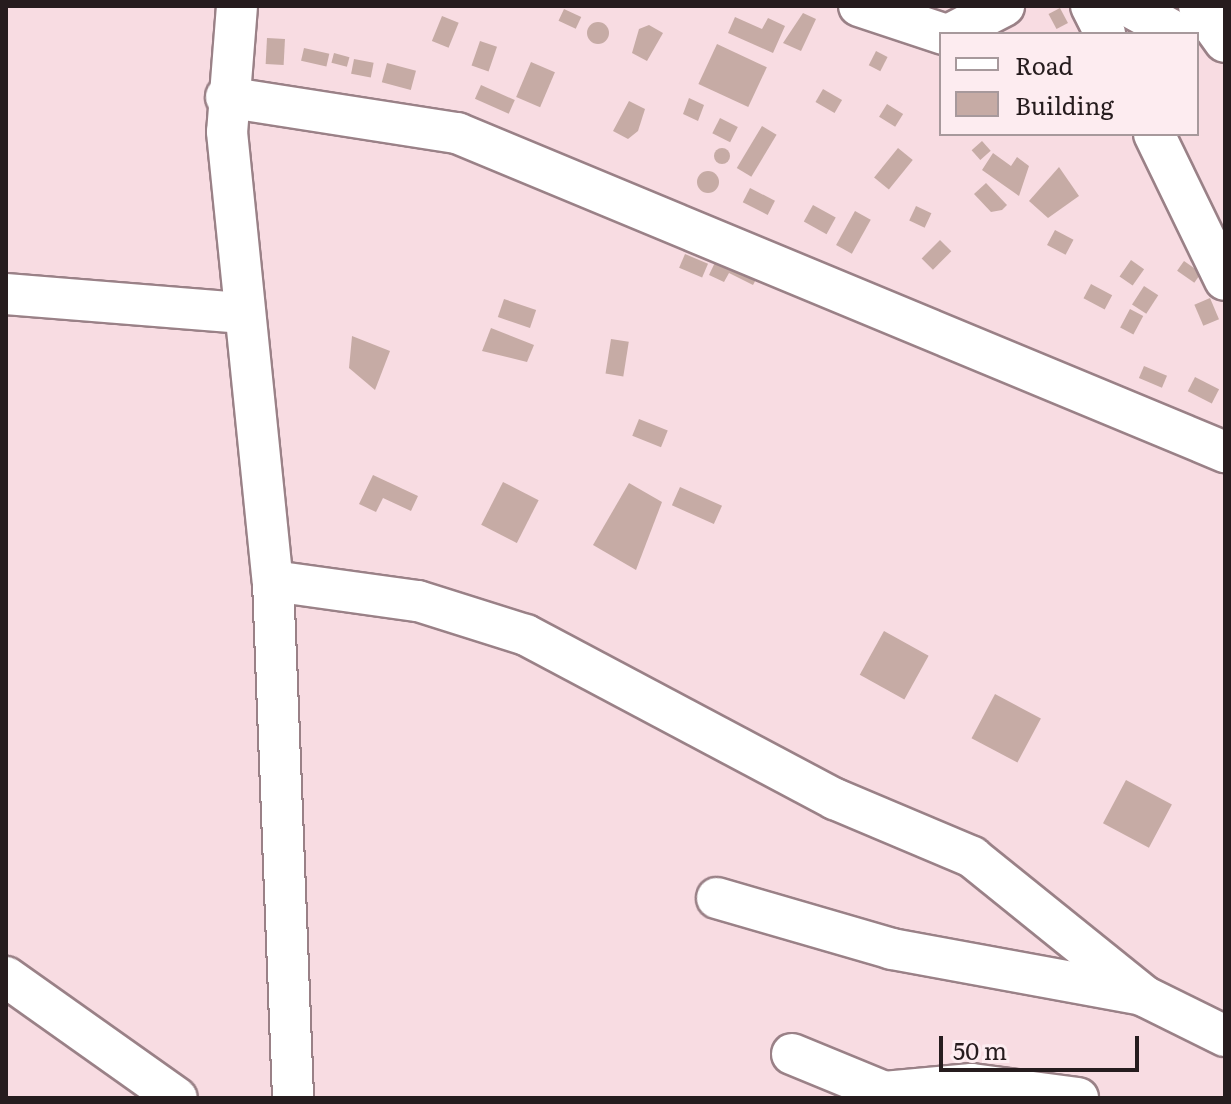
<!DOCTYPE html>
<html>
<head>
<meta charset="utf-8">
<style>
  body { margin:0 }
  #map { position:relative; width:1231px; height:1104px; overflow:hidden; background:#f8dce2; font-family:Literata,serif }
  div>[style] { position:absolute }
  .building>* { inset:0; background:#c6aba5; transform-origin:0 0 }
  .round { border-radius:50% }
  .roads { filter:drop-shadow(2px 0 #9a8187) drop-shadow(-2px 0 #9a8187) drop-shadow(0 2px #9a8187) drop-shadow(0 -2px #9a8187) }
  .minor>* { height:40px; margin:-20px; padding:0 20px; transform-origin:20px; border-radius:20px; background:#fff }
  span { translate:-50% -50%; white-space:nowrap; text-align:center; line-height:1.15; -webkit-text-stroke:8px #fdecf0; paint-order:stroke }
  .frame { position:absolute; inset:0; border:8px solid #261c1e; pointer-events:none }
  .legend { position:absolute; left:939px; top:32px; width:260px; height:104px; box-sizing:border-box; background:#fdecf0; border:2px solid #a7999c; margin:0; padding:10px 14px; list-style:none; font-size:24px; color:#261c1e }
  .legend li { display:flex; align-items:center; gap:16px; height:40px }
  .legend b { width:40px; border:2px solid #a7999c }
  .scale { position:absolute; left:939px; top:1036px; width:200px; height:36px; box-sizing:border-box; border:4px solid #261c1e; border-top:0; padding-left:10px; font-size:24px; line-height:28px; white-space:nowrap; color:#261c1e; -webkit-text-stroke:6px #fdecf0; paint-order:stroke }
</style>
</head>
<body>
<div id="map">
  <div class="building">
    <div style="left:1060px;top:8px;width:17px;height:13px;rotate:62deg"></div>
    <div style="left:564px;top:9px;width:19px;height:13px;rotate:25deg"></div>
    <div style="clip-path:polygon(803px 13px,816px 19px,801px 51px,783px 43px)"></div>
    <div style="left:442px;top:16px;width:18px;height:27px;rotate:22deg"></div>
    <div style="clip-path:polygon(735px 17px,762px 29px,768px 18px,785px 26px,773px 53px,728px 33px)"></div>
    <div class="round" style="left:587px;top:22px;width:22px;height:22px"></div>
    <div style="clip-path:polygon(649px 25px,663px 33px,647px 61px,632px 53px,639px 29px)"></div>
    <div style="left:267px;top:38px;width:18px;height:26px;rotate:3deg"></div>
    <div style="left:480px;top:41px;width:18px;height:26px;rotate:19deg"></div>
    <div style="left:717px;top:44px;width:55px;height:44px;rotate:25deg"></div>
    <div style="left:304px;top:48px;width:26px;height:13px;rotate:13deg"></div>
    <div style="left:876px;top:51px;width:13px;height:16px;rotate:27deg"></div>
    <div style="left:334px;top:53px;width:16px;height:10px;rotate:15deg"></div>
    <div style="left:354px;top:59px;width:20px;height:15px;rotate:11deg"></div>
    <div style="left:531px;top:62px;width:26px;height:38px;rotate:23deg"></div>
    <div style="left:387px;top:63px;width:30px;height:20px;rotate:15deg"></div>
    <div style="left:481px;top:85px;width:37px;height:15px;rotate:24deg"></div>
    <div style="left:823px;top:89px;width:22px;height:15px;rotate:30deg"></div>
    <div style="clip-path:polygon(689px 98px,704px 105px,698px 121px,683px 114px)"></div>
    <div style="clip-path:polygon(629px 101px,645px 109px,638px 131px,628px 139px,613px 131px)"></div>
    <div style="left:887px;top:104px;width:19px;height:15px;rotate:32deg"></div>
    <div style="left:720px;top:118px;width:20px;height:17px;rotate:27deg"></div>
    <div style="left:762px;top:126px;width:17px;height:49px;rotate:31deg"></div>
    <div style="left:982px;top:141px;width:13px;height:14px;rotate:48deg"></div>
    <div style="left:898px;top:148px;width:19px;height:38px;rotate:39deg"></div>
    <div class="round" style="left:714px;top:148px;width:16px;height:16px"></div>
    <div style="clip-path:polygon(993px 153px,1011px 166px,1017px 157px,1029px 166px,1019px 196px,982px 170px)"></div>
    <div style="clip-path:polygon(1059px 167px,1079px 196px,1048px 218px,1029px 201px)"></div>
    <div class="round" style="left:697px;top:171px;width:22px;height:22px"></div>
    <div style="clip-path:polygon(986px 183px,1007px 205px,1002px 210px,991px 212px,974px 194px)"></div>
    <div style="left:750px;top:188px;width:28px;height:16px;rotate:27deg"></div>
    <div style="left:813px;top:205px;width:26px;height:19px;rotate:29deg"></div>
    <div style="left:916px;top:206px;width:17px;height:16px;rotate:25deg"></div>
    <div style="left:855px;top:211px;width:18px;height:39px;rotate:29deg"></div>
    <div style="left:1055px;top:230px;width:21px;height:17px;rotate:28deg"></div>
    <div style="left:940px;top:240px;width:16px;height:26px;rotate:45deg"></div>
    <div style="clip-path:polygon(720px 252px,760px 272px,753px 285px,729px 273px,724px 282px,709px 275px)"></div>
    <div style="left:685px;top:254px;width:25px;height:15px;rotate:23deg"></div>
    <div style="left:1131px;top:260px;width:16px;height:20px;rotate:35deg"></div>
    <div style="left:1184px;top:261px;width:21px;height:12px;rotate:35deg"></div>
    <div style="left:1091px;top:284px;width:24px;height:16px;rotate:28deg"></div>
    <div style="left:1144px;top:286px;width:17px;height:22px;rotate:33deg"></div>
    <div style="left:1210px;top:298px;width:23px;height:17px;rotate:67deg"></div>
    <div style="left:504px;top:299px;width:34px;height:19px;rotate:19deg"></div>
    <div style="left:1130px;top:309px;width:15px;height:21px;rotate:28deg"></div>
    <div style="clip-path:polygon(491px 328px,534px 345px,527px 362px,482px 351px)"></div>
    <div style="clip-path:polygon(352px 336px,390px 351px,375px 390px,349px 368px)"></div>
    <div style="left:611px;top:339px;width:18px;height:35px;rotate:9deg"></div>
    <div style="left:1144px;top:366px;width:25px;height:13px;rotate:23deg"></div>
    <div style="left:1195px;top:377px;width:27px;height:16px;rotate:27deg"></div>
    <div style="left:639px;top:419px;width:31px;height:18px;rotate:22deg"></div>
    <div style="clip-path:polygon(373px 475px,418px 496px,411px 511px,383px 498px,376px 512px,359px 504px)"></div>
    <div style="left:503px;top:482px;width:40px;height:48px;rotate:27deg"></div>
    <div style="clip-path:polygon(629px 483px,662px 502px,636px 570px,593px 545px)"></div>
    <div style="left:680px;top:487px;width:46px;height:20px;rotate:24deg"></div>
    <div style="left:884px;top:631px;width:51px;height:50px;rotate:29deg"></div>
    <div style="left:995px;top:694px;width:52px;height:50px;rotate:28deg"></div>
    <div style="left:1126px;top:780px;width:52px;height:49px;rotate:28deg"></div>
  </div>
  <div class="roads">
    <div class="minor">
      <div style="left:237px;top:6px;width:126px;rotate:94.5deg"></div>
      <div style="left:227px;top:132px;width:451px;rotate:84.2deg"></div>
      <div style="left:273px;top:581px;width:517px;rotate:87.78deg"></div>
      <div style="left:859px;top:6px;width:89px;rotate:18.4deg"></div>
      <div style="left:1091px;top:6px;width:31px;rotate:63deg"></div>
      <div style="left:1128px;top:6px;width:58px;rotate:28.8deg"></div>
      <div style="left:1199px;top:6px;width:44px;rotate:54.2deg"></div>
      <div style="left:950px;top:34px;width:61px;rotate:-27.4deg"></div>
      <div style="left:226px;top:97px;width:234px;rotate:8.9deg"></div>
      <div style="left:457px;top:133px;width:832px;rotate:22.56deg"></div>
      <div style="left:1154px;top:134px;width:162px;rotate:64.1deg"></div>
      <div style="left:6px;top:294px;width:237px;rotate:4.6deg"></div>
      <div style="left:273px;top:581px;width:146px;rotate:7.9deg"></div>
      <div style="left:418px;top:601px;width:113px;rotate:17.5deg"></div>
      <div style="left:526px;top:635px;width:350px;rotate:28deg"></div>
      <div style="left:835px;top:799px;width:149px;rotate:22.9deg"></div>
      <div style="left:972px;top:857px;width:221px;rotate:38.9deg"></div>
      <div style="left:1144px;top:996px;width:90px;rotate:26.3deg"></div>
      <div style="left:717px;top:898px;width:182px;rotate:16.2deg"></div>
      <div style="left:892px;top:949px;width:248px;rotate:10.4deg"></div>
      <div style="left:6px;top:977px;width:209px;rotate:35.3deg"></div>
      <div style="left:792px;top:1054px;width:100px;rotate:22.4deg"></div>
      <div style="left:884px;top:1092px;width:88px;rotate:-5.2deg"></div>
      <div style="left:972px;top:1084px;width:107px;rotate:7.5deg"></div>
    </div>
  </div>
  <div class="frame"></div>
  <ul class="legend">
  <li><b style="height:10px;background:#fff"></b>Road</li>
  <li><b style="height:22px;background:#c6aba5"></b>Building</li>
  </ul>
  <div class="scale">50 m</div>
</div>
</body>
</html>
